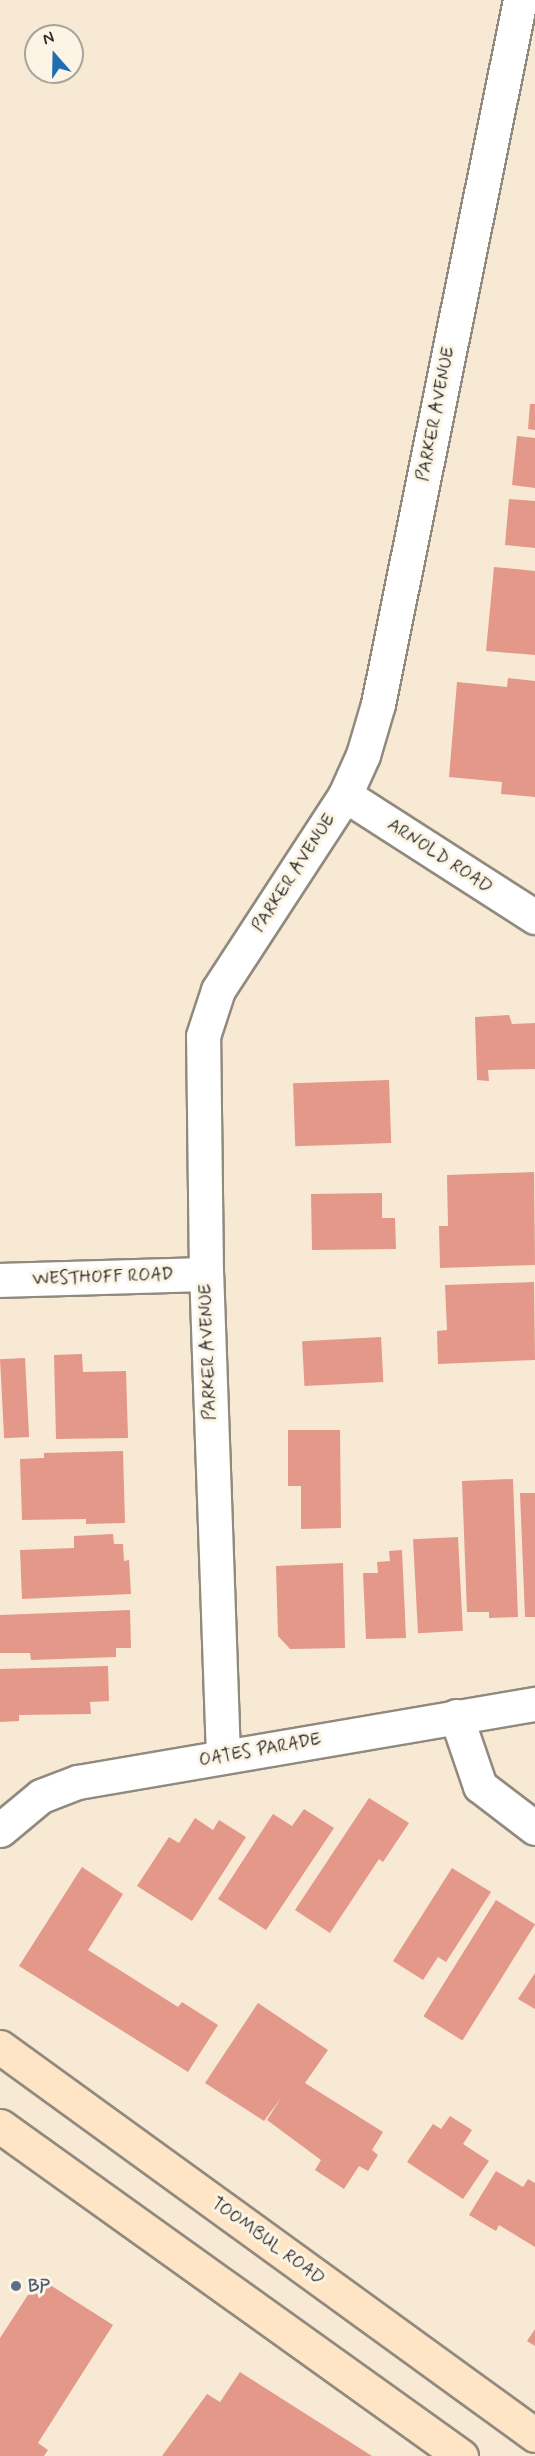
<!DOCTYPE html>
<html>
<head>
<meta charset="utf-8">
<style>
  body { margin:0 }
  #map { position:relative; width:535px; height:2456px; overflow:hidden; background:#f7e9d3; font-family:Mynerve,sans-serif }
  div>[style] { position:absolute }
  .building>* { inset:0; background:#e39889; transform-origin:0 0 }
  .roads { filter:drop-shadow(2px 0 #918a7f) drop-shadow(-2px 0 #918a7f) drop-shadow(0 2px #918a7f) drop-shadow(0 -2px #918a7f) }
  .minor>* { height:33px; margin:-16.5px; padding:0 16.5px; transform-origin:16.5px; border-radius:16.5px; background:#fff }
  .secondary>* { height:33px; margin:-16.5px; padding:0 16.5px; transform-origin:16.5px; border-radius:16.5px; background:#fee5c5 }
  .dots>* { width:16px; height:16px; translate:-50% -50%; box-sizing:border-box; border:3px solid #fcf5e5; border-radius:50% }
  span { translate:-50% -50%; white-space:nowrap; text-align:center; line-height:1.15; -webkit-text-stroke:6px #fcf5e5; paint-order:stroke }
  .street-label { font-size:18px; color:#2b2b2b }
  .service-label { font-size:18px; color:#4e5e75; font-weight:700 }
  .left { translate:0 -50%; text-align:left }
  .north { position:absolute; left:24px; top:24px; width:60px; height:60px; box-sizing:border-box; background:#fcf5e5; border:2px solid #a8a49b; border-radius:50%; rotate:340deg; font-size:16px; font-weight:700; line-height:24px; text-align:center; color:#2b2b2b }
  .north::after { content:''; display:block; margin:auto; width:21px; height:27px; background:#1f6fb2; clip-path:polygon(50% 0,100% 100%,50% 72%,0 100%) }
</style>
</head>
<body>
<div id="map">
  <div class="building">
    <div style="clip-path:polygon(530px 404px,535px 404px,535px 430px,528px 429px)"></div>
    <div style="clip-path:polygon(517px 436px,535px 438px,535px 488px,512px 485px)"></div>
    <div style="clip-path:polygon(509px 499px,535px 501px,535px 548px,505px 545px)"></div>
    <div style="clip-path:polygon(494px 567px,535px 571px,535px 655px,486px 651px)"></div>
    <div style="clip-path:polygon(508px 678px,535px 681px,535px 797px,501px 794px,502px 782px,449px 777px,457px 682px,507px 687px)"></div>
    <div style="clip-path:polygon(509px 1015px,512px 1024px,535px 1023px,535px 1069px,488px 1070px,489px 1081px,477px 1080px,475px 1017px)"></div>
    <div style="left:389px;top:1080px;width:63px;height:96px;rotate:88deg"></div>
    <div style="clip-path:polygon(534px 1172px,535px 1265px,440px 1268px,439px 1226px,448px 1226px,447px 1175px)"></div>
    <div style="clip-path:polygon(382px 1193px,382px 1218px,395px 1218px,396px 1249px,312px 1250px,311px 1194px)"></div>
    <div style="clip-path:polygon(534px 1282px,535px 1360px,438px 1364px,437px 1331px,447px 1330px,445px 1285px)"></div>
    <div style="left:381px;top:1337px;width:45px;height:79px;rotate:87deg"></div>
    <div style="clip-path:polygon(82px 1354px,83px 1372px,126px 1371px,128px 1438px,56px 1439px,54px 1355px)"></div>
    <div style="left:25px;top:1358px;width:79px;height:25px;rotate:87deg"></div>
    <div style="clip-path:polygon(288px 1430px,340px 1430px,341px 1528px,301px 1529px,301px 1486px,288px 1486px)"></div>
    <div style="clip-path:polygon(123px 1451px,125px 1523px,86px 1524px,86px 1519px,22px 1520px,20px 1459px,44px 1458px,44px 1453px)"></div>
    <div style="clip-path:polygon(513px 1479px,518px 1617px,489px 1618px,489px 1612px,467px 1612px,462px 1481px)"></div>
    <div style="clip-path:polygon(520px 1493px,535px 1493px,535px 1617px,525px 1617px)"></div>
    <div style="clip-path:polygon(113px 1534px,114px 1544px,123px 1544px,124px 1561px,129px 1560px,131px 1594px,22px 1599px,20px 1550px,74px 1548px,74px 1536px)"></div>
    <div style="left:458px;top:1537px;width:94px;height:45px;rotate:87deg"></div>
    <div style="clip-path:polygon(402px 1550px,406px 1638px,366px 1639px,363px 1573px,378px 1573px,377px 1562px,390px 1561px,389px 1551px)"></div>
    <div style="clip-path:polygon(343px 1563px,345px 1648px,290px 1649px,278px 1636px,276px 1566px)"></div>
    <div style="clip-path:polygon(130px 1610px,131px 1648px,116px 1648px,116px 1657px,31px 1660px,30px 1653px,0 1653px,0 1615px)"></div>
    <div style="clip-path:polygon(108px 1666px,109px 1701px,90px 1702px,91px 1714px,19px 1715px,19px 1721px,0 1722px,0 1669px)"></div>
    <div style="clip-path:polygon(369px 1798px,409px 1823px,383px 1862px,379px 1859px,330px 1933px,295px 1910px)"></div>
    <div style="clip-path:polygon(304px 1809px,334px 1828px,266px 1930px,218px 1899px,273px 1814px,292px 1826px)"></div>
    <div style="clip-path:polygon(195px 1818px,213px 1830px,219px 1820px,246px 1837px,192px 1921px,137px 1886px,169px 1837px,179px 1843px)"></div>
    <div style="clip-path:polygon(82px 1867px,123px 1894px,88px 1950px,178px 2007px,182px 2002px,218px 2025px,188px 2072px,19px 1966px)"></div>
    <div style="clip-path:polygon(452px 1868px,491px 1892px,446px 1962px,438px 1957px,423px 1980px,393px 1961px)"></div>
    <div style="left:496px;top:1900px;width:46px;height:137px;rotate:32deg"></div>
    <div style="clip-path:polygon(535px 1973px,535px 2009px,518px 1999px)"></div>
    <div style="clip-path:polygon(258px 2003px,328px 2050px,305px 2083px,383px 2132px,372px 2150px,378px 2155px,368px 2171px,359px 2166px,344px 2189px,315px 2170px,321px 2160px,267px 2120px,281px 2098px,264px 2121px,205px 2083px)"></div>
    <div style="clip-path:polygon(450px 2116px,472px 2130px,463px 2144px,489px 2161px,463px 2199px,407px 2162px,433px 2124px,441px 2129px)"></div>
    <div style="clip-path:polygon(496px 2171px,523px 2187px,528px 2179px,535px 2183px,535px 2247px,499px 2225px,496px 2231px,469px 2215px)"></div>
    <div style="clip-path:polygon(39px 2278px,113px 2325px,38px 2443px,48px 2450px,44px 2456px,0 2456px,0 2338px)"></div>
    <div style="clip-path:polygon(535px 2329px,535px 2346px,527px 2341px)"></div>
    <div style="clip-path:polygon(240px 2372px,372px 2456px,162px 2456px,207px 2394px,220px 2402px)"></div>
  </div>
  <div class="roads">
    <div class="minor">
      <div style="left:345px;top:795px;width:226px;rotate:32.7deg"></div>
      <div style="left:0;top:1280px;width:206px;rotate:-1.7deg"></div>
      <div style="left:456px;top:1716px;width:74px;rotate:71.1deg"></div>
      <div style="left:480px;top:1786px;width:69px;rotate:37.4deg"></div>
      <div style="left:223px;top:1756px;width:482px;rotate:-92deg"></div>
      <div style="left:206px;top:1274px;width:238px;rotate:-90.7deg"></div>
      <div style="left:203px;top:1036px;width:48px;rotate:-71.9deg"></div>
      <div style="left:218px;top:990px;width:233px;rotate:-56.9deg"></div>
      <div style="left:345px;top:795px;width:44px;rotate:-65.8deg"></div>
      <div style="left:363px;top:755px;width:53px;rotate:-73.6deg"></div>
      <div style="left:378px;top:704px;width:718px;rotate:-78.6deg"></div>
      <div style="left:0;top:1830px;width:53px;rotate:-39.7deg"></div>
      <div style="left:41px;top:1796px;width:40px;rotate:-21deg"></div>
      <div style="left:78px;top:1782px;width:464px;rotate:-9.7deg"></div>
    </div>
    <div class="secondary">
      <div style="left:0;top:2047px;width:661px;rotate:35.95deg"></div>
      <div style="left:0;top:2126px;width:567px;rotate:35.6deg"></div>
    </div>
  </div>
  <div class="dots">
    <div style="left:16px;top:2286px;background:#5c6f8a"></div>
  </div>
  <div class="street-label">
    <span style="left:436px;top:414px;rotate:-79deg">PARKER AVENUE</span>
    <span style="left:440px;top:856px;rotate:33deg">ARNOLD ROAD</span>
    <span style="left:294px;top:873px;rotate:-57deg">PARKER AVENUE</span>
    <span style="left:103px;top:1277px;rotate:-2deg">WESTHOFF ROAD</span>
    <span style="left:208px;top:1352px;rotate:-92deg">PARKER AVENUE</span>
    <span style="left:260px;top:1750px;rotate:-10deg">OATES PARADE</span>
    <span style="left:268px;top:2241px;rotate:36deg">TOOMBUL ROAD</span>
  </div>
  <div class="service-label">
    <span class="left" style="left:28px;top:2286px">BP</span>
  </div>
  <div class="north">N</div>
</div>
</body>
</html>
